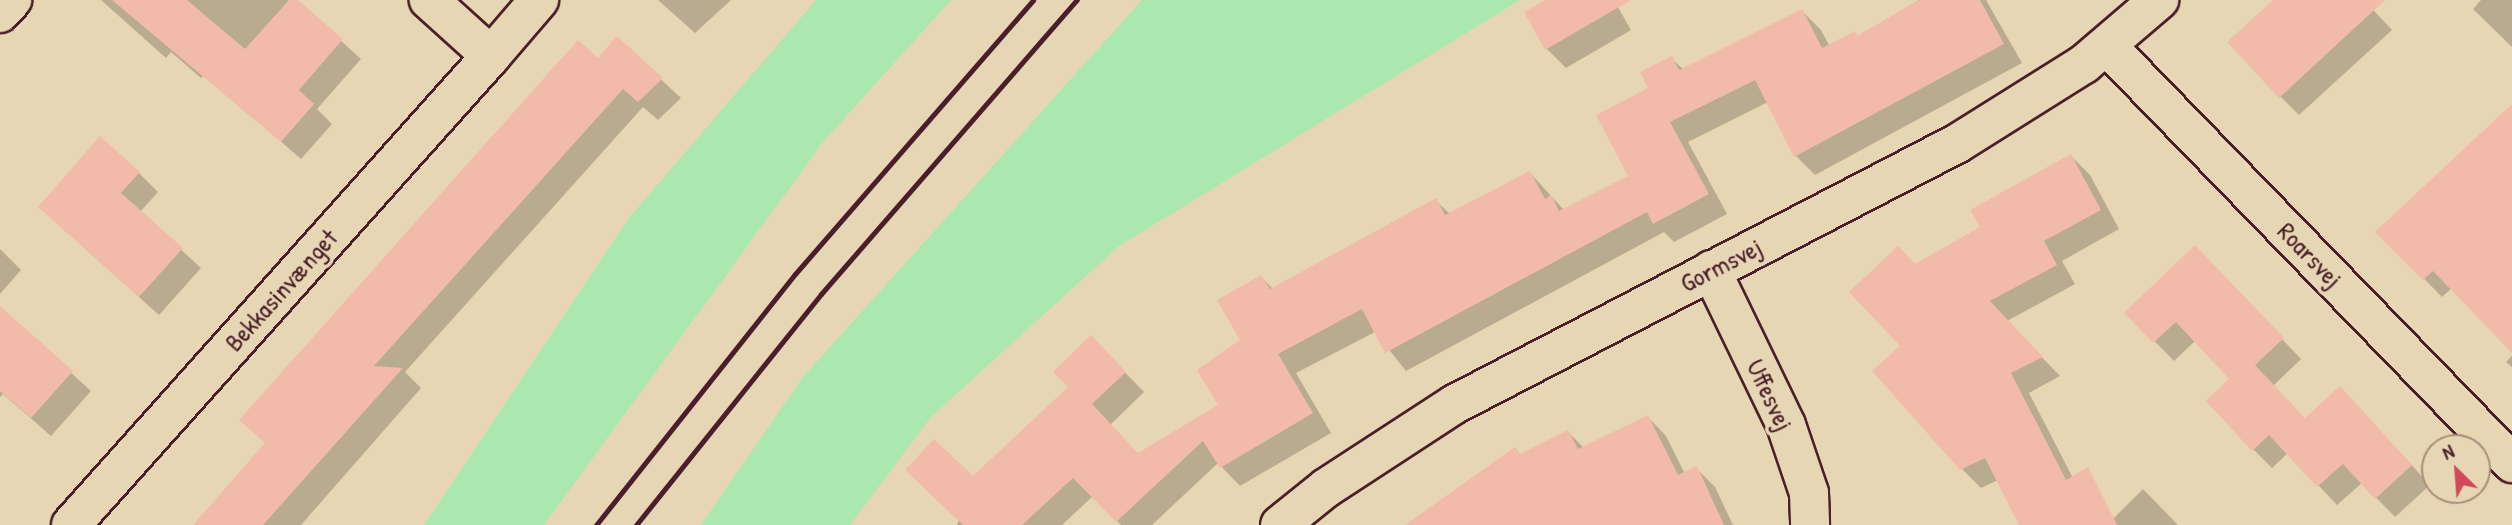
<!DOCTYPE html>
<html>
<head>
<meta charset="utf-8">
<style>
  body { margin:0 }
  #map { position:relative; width:2512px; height:525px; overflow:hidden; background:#e7d6b3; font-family:"Patrick Hand",sans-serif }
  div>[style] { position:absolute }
  .green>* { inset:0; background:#abe8af }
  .shadow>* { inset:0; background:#0003 }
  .building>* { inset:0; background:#f2baa8 }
  .roads { filter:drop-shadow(2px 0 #4a1f2b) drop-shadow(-2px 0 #4a1f2b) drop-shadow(0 2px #4a1f2b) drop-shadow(0 -2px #4a1f2b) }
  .minor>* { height:38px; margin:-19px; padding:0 19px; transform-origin:19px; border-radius:19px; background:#e7d6b3 }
  .rail>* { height:5px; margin:-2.5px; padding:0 2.5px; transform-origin:2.5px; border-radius:2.5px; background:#4a1f2b }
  span { translate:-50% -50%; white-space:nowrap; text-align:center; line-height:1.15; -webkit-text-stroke:7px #e7d6b3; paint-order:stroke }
  .street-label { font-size:26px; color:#4a1f2b }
  .north { position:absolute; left:2421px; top:434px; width:70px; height:70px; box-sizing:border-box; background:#e7d6b3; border:2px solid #a88d7d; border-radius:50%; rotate:335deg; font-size:19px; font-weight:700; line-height:28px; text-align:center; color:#4a1f2b }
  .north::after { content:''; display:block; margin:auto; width:24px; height:32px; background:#d1495b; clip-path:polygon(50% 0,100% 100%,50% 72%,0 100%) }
</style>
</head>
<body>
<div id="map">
  <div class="green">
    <div style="clip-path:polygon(816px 0,951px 0,823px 142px,544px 525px,424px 525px,629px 218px)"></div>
    <div style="clip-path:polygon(1142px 0,1520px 0,1119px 246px,931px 417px,850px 525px,701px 525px,803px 377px)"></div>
  </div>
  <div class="shadow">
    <div style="clip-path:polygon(101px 0,296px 0,361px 59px,317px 109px,332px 124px,301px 159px,204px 75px,201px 78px,171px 52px,166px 58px)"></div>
    <div style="clip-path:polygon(658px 0,731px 0,695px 33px)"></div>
    <div style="clip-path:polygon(1550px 0,1614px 0,1631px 30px,1566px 68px,1547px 49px)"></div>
    <div style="clip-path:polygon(1919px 0,1986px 0,2022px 63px,1815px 175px,1796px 156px,1768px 102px,1688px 142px,1727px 214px,1674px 242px,1664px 232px,1406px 371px,1375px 332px,1296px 373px,1331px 433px,1240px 486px,1218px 463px,1152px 525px,1121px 525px,1093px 496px,1062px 525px,957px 525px,973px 478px,1110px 357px,1144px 392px,1110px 425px,1138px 455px,1220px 406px,1261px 277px,1273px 289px,1435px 200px,1450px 214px,1530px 173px,1564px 210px,1630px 177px,1650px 88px,1671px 58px,1684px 70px,1802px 11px,1821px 30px,1830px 47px,1855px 34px,1858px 37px)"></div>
    <div style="clip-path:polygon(2275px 0,2364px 0,2392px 30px,2299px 115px,2280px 96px)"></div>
    <div style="clip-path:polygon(2481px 0,2512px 0,2512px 47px,2473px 9px)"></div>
    <div style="clip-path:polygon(617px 39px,681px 98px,658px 120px,643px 107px,405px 372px,421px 388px,301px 525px,196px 525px)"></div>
    <div style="clip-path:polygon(2493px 124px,2512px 351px,2452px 288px,2442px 297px,2378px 232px)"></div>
    <div style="clip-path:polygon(2071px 156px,2090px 175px,2119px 229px,2062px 261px,2075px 284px,2007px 321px,2060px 376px,2029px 393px,2091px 513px,2068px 525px,2023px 525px,1998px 480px,1981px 488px,1962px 469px,1902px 346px,1915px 266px,1982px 228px)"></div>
    <div style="clip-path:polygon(139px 173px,158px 192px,140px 212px,201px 268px,159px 315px,60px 226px)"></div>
    <div style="clip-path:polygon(0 249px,21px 270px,0 294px)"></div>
    <div style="clip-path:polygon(2214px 267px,2301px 359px,2273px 386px,2306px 420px,2359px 408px,2430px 485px,2395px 517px,2362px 483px,2337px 505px,2288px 453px,2272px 468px,2253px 449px,2232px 379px,2195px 341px,2174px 361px,2127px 313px)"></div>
    <div style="clip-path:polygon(0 308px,91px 391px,51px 436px,3px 394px,0 397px)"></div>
    <div style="clip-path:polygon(2512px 356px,2512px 367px,2506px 362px)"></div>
    <div style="clip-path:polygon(1648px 417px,1666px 436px,1685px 474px,1696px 468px,1715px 487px,1733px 525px,1408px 525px,1515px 449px,1521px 455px,1568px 432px,1584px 448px)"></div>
    <div style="clip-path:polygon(2143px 489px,2178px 525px,2107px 525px)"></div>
  </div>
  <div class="building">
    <div style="clip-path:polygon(112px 0,187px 0,245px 49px,289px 0,298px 0,343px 39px,299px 90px,314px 104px,281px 142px)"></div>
    <div style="clip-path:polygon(1546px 0,1631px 0,1545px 50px,1524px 12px)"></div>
    <div style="clip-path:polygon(1919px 0,1980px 0,2004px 44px,1794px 157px,1755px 80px,1670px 122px,1709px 194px,1653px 224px,1647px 212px,1385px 353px,1362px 309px,1278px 354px,1313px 413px,1220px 468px,1203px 441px,1116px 522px,1073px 478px,1022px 525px,963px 525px,905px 470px,934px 439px,973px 476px,1068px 387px,1053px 372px,1091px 335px,1126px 372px,1092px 404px,1138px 453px,1218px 405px,1197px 370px,1240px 340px,1217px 300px,1261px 275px,1270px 289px,1436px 198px,1445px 215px,1530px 171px,1545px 199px,1551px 195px,1559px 211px,1628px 176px,1596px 115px,1648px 88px,1640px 72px,1672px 56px,1679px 70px,1802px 9px,1822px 48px,1855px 31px,1857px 36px)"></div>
    <div style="clip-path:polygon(2273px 0,2385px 0,2279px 98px,2227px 42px)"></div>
    <div style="clip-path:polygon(617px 36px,663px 78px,638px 102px,623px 89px,374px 366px,403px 368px,263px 525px,193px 525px,265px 443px,239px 420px,578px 40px,598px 58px)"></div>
    <div style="clip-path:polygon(2512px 104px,2512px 353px,2433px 271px,2423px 280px,2375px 232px)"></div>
    <div style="clip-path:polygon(100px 136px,140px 172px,121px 193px,183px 248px,139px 297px,38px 207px)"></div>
    <div style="clip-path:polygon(2071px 154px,2101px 210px,2044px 241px,2057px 265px,1990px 301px,2043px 357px,2011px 373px,2066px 480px,2088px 467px,2117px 525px,2019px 525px,1985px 458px,1960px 470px,1872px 371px,1900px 346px,1849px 292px,1898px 246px,1915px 264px,1980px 227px,1970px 210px)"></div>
    <div style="clip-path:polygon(2195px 245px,2284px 338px,2255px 365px,2305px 418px,2340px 386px,2412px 465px,2375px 499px,2343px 464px,2317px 487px,2269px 435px,2252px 451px,2206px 401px,2229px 379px,2176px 322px,2153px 343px,2124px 313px)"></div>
    <div style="clip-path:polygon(0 306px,73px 371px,31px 418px,0 391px)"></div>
    <div style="clip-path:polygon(1648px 415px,1678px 475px,1697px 466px,1724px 525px,1405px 525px,1515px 447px,1520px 454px,1568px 430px,1578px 449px)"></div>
  </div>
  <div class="roads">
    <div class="minor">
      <div style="left:0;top:13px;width:18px;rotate:-47deg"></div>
      <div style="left:2108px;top:47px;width:580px;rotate:45.84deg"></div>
      <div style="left:491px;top:56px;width:74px;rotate:-49.4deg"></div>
      <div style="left:1711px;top:270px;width:172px;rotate:64.2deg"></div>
      <div style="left:1786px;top:425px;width:72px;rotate:71.3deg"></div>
      <div style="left:1809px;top:493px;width:32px;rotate:88deg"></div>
      <div style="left:71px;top:525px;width:630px;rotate:-48.15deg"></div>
      <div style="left:491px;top:56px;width:84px;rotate:-137.9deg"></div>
      <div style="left:1280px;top:525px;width:59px;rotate:-38.8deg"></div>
      <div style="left:1326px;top:488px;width:154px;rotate:-33.1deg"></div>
      <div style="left:1455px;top:404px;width:567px;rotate:-27.42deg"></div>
      <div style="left:1958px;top:143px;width:149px;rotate:-32.1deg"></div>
      <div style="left:2084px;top:64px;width:99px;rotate:-40.5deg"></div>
    </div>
  </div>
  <div class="rail">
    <div style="left:596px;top:525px;width:320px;rotate:-51.6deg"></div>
    <div style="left:795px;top:274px;width:363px;rotate:-49deg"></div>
    <div style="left:636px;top:525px;width:296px;rotate:-51.3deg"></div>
    <div style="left:821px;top:294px;width:390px;rotate:-49deg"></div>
  </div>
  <div class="street-label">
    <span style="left:2310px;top:255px;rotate:46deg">Roarsvej</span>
    <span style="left:1721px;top:265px;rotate:-27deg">Gormsvej</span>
    <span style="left:281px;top:290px;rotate:-48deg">Bekkasinvænget</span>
    <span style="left:1770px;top:395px;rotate:65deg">Uffesvej</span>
  </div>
  <div class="north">N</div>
</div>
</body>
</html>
